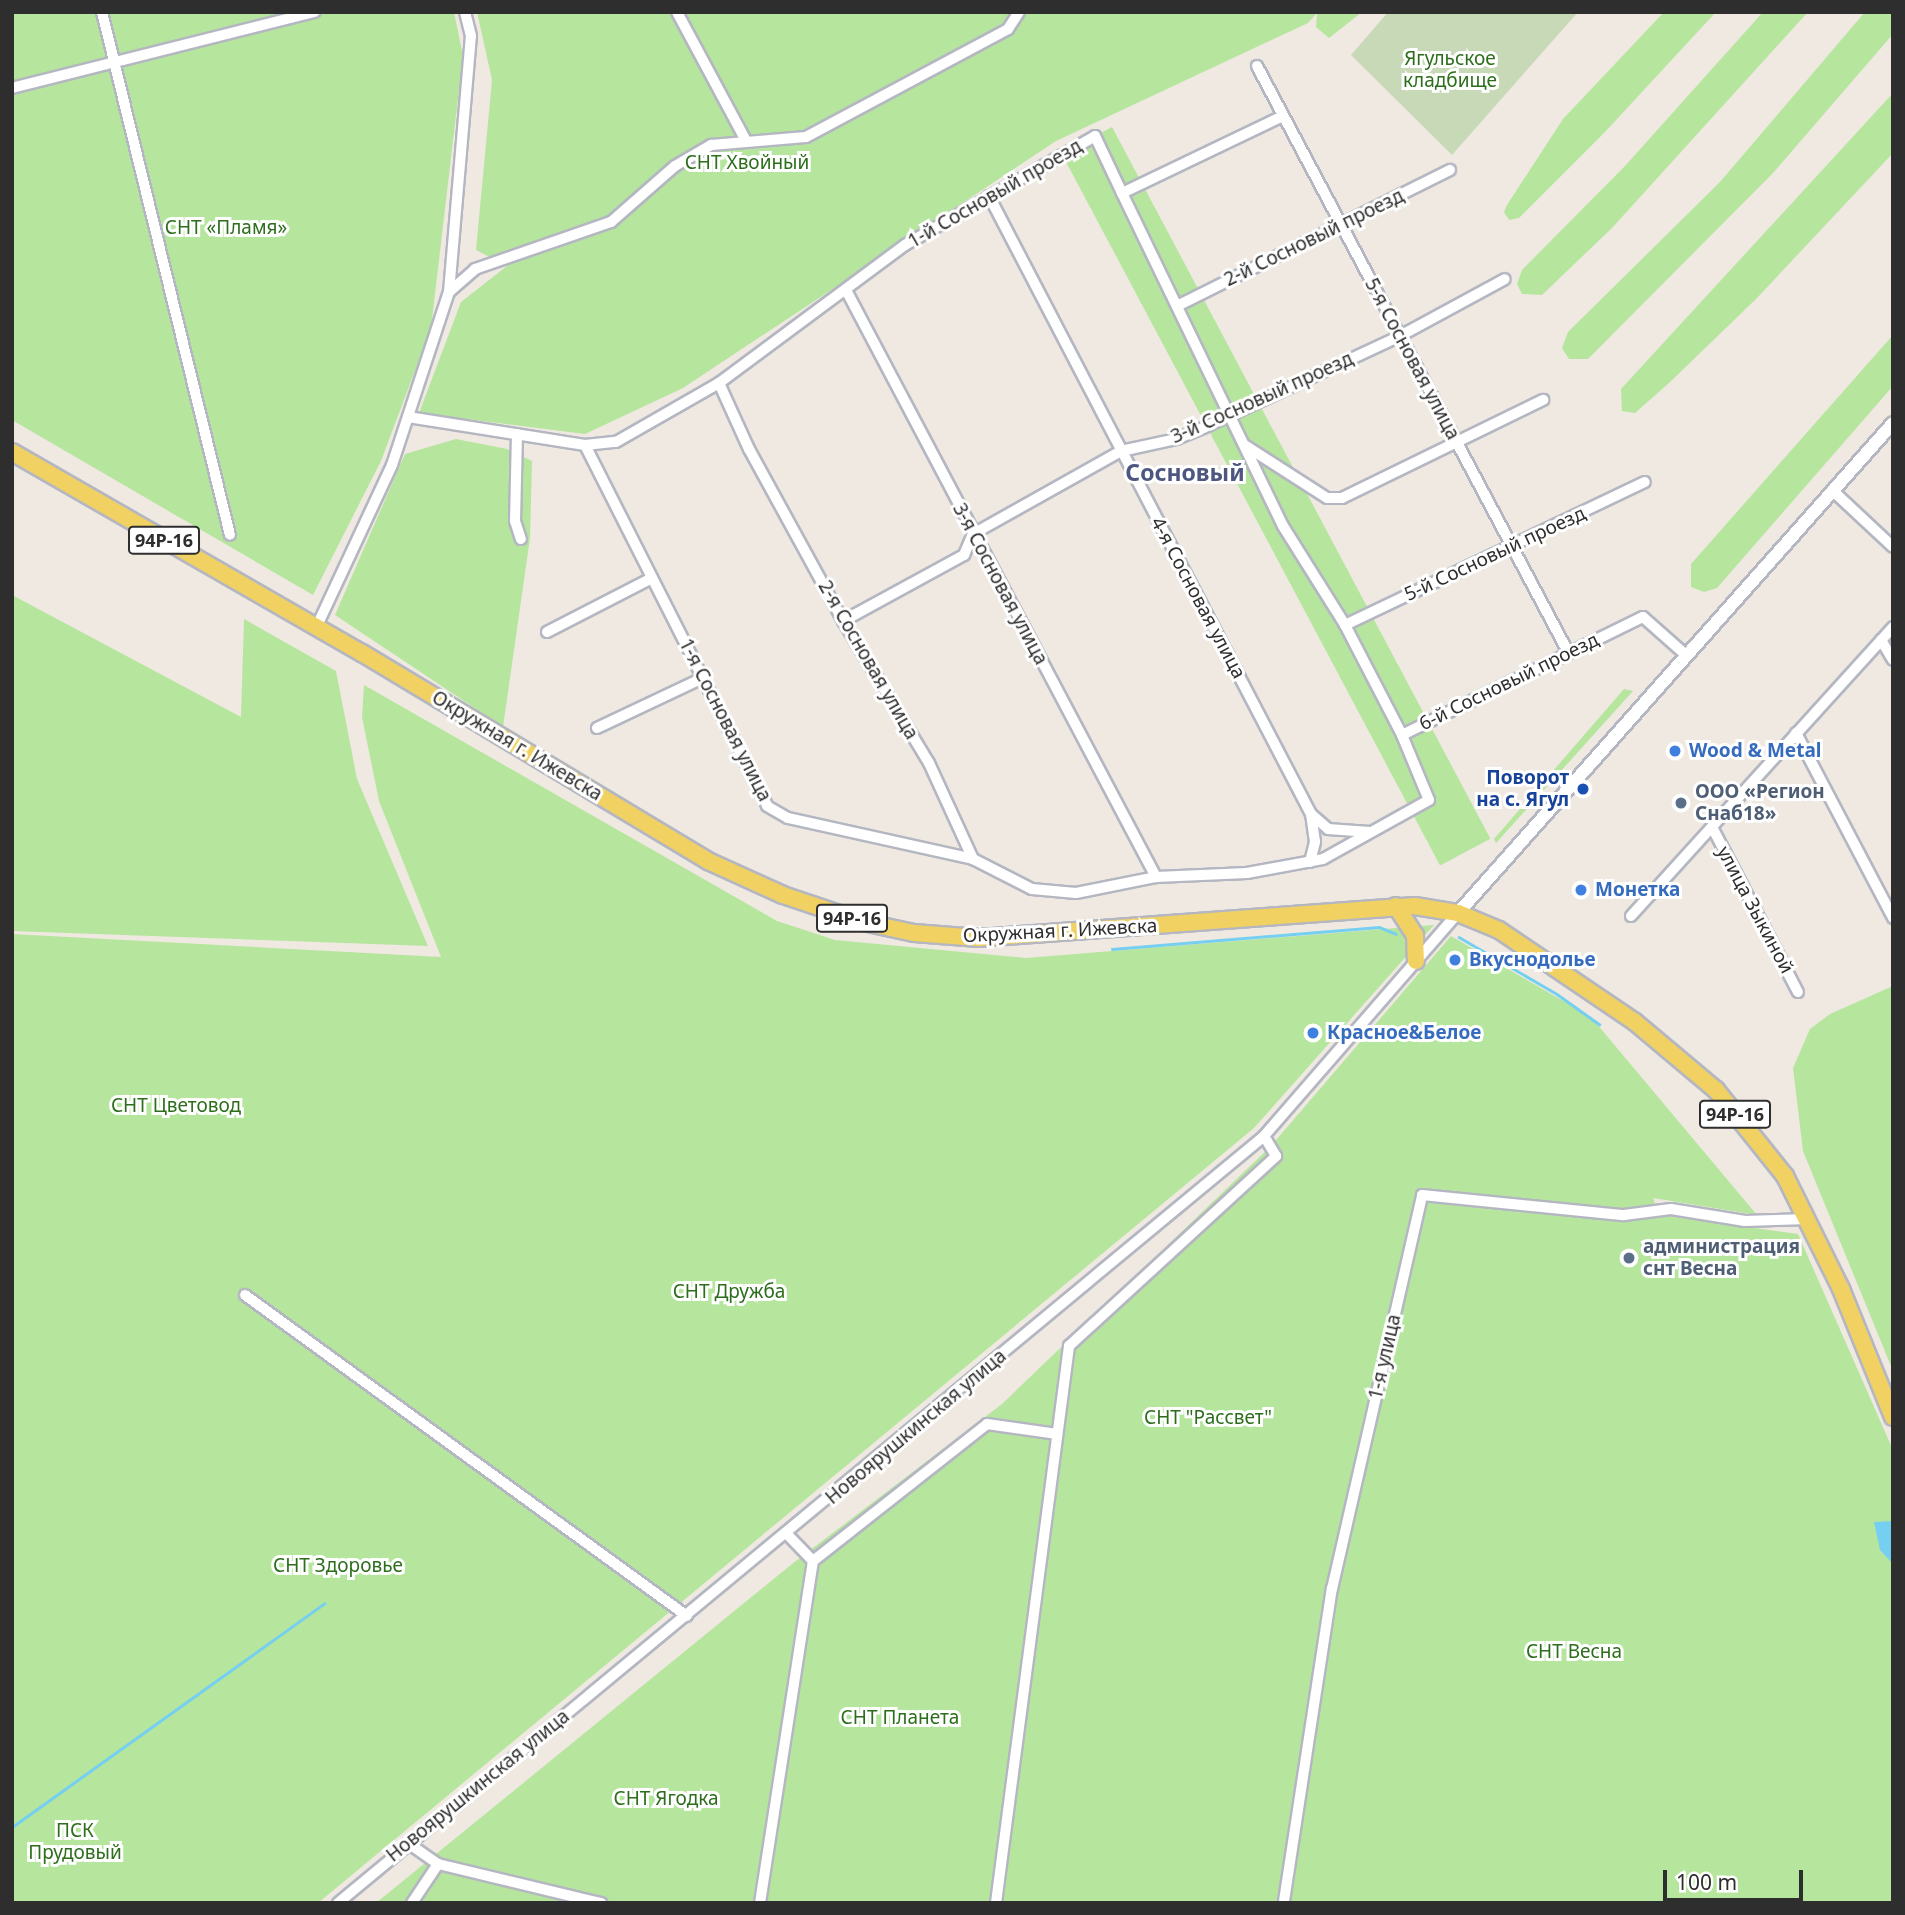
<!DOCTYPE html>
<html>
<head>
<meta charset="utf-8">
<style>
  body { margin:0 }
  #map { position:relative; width:1905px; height:1915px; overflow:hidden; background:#efe9e1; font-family:"Noto Sans",sans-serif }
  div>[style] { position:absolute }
  .green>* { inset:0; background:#b6e59e; transform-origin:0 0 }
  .cemetery>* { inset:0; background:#c8d9b8 }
  .water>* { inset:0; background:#75cff0 }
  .stream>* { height:2.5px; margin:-1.25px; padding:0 1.25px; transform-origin:1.25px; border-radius:1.25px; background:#75cff0 }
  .roads { filter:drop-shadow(2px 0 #b4b7c1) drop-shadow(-2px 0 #b4b7c1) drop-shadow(0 2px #b4b7c1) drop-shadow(0 -2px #b4b7c1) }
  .minor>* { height:10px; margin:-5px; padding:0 5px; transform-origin:5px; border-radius:5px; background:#fff }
  .tertiary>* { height:12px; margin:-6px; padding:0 6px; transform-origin:6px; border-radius:6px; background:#fff }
  .primary>* { height:16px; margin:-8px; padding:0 8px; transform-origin:8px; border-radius:8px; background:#f2d163 }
  .dots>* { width:19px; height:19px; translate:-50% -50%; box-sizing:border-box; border:4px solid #fff; border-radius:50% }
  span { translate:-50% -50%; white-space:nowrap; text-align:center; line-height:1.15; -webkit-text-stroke:6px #fff; paint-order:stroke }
  .shield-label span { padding:2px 5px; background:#fff; border:2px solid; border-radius:5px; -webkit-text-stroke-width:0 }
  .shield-label { font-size:18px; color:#2e2e2e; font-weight:700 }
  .park-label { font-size:19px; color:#2c6e1b }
  .street-label { font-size:19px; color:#2e2e2e }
  .shop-label { font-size:19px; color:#366cbe; font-weight:700 }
  .left { translate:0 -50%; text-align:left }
  .transit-label { font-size:19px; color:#164399; font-weight:700 }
  .right { translate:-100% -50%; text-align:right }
  .service-label { font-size:19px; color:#4e5e75; font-weight:700 }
  .quarter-label { font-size:23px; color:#4d5680; font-weight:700 }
  .frame { position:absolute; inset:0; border:14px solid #2e2e2e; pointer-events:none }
  .scale { position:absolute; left:1663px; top:1870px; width:140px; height:32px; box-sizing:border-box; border:4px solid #2e2e2e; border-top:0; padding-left:9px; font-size:21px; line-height:24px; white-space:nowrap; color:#2e2e2e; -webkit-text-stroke:5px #fff; paint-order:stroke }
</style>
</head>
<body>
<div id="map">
  <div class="green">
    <div style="clip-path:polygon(12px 12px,454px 12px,463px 56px,431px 328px,381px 461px,313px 595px,12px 420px)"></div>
    <div style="clip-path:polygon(477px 12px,1362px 12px,1329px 38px,1316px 27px,1317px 13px,1308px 23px,1056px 141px,683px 388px,585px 434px,419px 413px,461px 302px,507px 266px,476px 250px,492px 80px)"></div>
    <div style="clip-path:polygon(1664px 12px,1716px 12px,1604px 133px,1519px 218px,1509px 220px,1504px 212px,1507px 205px,1563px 119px)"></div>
    <div style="clip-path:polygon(1763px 12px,1808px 12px,1612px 228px,1542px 295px,1522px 294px,1517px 284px,1522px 270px,1625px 166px)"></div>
    <div style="clip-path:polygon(1865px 12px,1893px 12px,1893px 34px,1773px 173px,1588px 359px,1569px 359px,1562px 348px,1568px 332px,1720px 182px)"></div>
    <div style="clip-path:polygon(1893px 93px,1893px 153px,1756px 299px,1669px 383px,1635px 413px,1622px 411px,1621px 389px)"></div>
    <div style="left:1112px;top:127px;width:806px;height:57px;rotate:62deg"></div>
    <div style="clip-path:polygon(1893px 335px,1893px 386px,1717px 588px,1704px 592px,1691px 587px,1691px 564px)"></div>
    <div style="clip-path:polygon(456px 439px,507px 449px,532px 461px,530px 538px,503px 727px,335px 615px,405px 454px)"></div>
    <div style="clip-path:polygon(12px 595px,241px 717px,244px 619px,336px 671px,357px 779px,428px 946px,12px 931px)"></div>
    <div style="clip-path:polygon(364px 685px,777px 921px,835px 940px,1026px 958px,1434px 925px,1254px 1128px,318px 1903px,12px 1903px,12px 934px,441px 957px,379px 801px,362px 717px)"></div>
    <div style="clip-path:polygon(1624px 689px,1633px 691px,1496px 843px,1494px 839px)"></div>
    <div style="clip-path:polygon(1451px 936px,1591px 1017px,1757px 1215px,1653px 1198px,1659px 1215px,1798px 1234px,1893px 1450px,1893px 1903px,376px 1903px,792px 1564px,1002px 1404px,1271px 1146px)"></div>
    <div style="clip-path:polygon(1893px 986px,1893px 1371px,1803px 1151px,1793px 1068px,1810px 1029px,1830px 1014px)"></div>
  </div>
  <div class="cemetery">
    <div style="clip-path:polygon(1388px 12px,1578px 12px,1452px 155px,1351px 55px)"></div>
  </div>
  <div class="water">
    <div style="clip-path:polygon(1893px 1521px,1893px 1564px,1880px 1550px,1874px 1522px)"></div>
  </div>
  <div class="stream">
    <div style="left:1459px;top:937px;width:113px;rotate:30.2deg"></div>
    <div style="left:1557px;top:994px;width:52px;rotate:35.5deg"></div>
    <div style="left:1112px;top:949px;width:268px;rotate:-4.7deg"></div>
    <div style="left:1379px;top:927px;width:18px;rotate:22deg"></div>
    <div style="left:12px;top:1827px;width:384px;rotate:-35.6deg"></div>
  </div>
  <div class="roads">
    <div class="minor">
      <div style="left:102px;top:12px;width:538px;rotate:76.25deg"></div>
      <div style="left:677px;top:12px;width:144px;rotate:61.8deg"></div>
      <div style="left:1257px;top:66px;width:663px;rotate:62.04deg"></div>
      <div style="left:12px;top:88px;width:312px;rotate:-14.1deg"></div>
      <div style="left:1122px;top:193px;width:370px;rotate:64.2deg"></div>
      <div style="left:1283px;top:526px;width:117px;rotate:57.9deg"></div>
      <div style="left:1345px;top:625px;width:124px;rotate:62.6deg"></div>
      <div style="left:989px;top:196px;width:697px;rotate:62.48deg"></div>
      <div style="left:1311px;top:814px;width:23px;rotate:41deg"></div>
      <div style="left:1328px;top:829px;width:42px;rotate:4.1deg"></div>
      <div style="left:846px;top:290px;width:664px;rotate:62.16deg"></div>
      <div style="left:449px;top:292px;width:257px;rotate:-85.1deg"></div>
      <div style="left:471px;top:36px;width:25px;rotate:-104deg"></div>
      <div style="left:1177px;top:306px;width:305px;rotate:-26.5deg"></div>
      <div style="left:719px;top:383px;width:72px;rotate:65.6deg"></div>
      <div style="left:749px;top:449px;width:196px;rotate:61.3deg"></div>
      <div style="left:843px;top:621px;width:166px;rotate:58.8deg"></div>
      <div style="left:929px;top:763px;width:106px;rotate:65.4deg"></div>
      <div style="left:973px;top:859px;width:66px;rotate:27deg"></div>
      <div style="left:1032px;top:889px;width:44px;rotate:5.2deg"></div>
      <div style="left:1076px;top:893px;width:82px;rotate:-11.3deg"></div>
      <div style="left:1156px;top:877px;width:91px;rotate:-2.5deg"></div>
      <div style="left:1247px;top:873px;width:77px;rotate:-10.4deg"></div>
      <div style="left:1323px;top:859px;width:121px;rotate:-29.1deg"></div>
      <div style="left:1429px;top:800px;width:70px;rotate:-112.6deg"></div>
      <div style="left:1402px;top:735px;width:268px;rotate:-26.1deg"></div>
      <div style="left:1643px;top:617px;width:57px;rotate:41.5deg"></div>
      <div style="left:408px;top:417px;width:179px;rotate:9deg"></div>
      <div style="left:585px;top:445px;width:31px;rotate:-6deg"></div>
      <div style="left:616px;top:442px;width:119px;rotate:-29.8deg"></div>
      <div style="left:719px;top:383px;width:232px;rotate:-36.6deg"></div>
      <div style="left:905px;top:245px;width:219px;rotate:-29.8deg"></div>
      <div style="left:1095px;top:136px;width:63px;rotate:64.7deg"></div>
      <div style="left:1122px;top:193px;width:178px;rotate:-25.6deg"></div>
      <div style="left:517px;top:434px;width:87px;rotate:91.3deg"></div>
      <div style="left:515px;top:521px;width:19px;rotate:72deg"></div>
      <div style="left:585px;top:445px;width:404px;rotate:63.2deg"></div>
      <div style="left:767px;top:806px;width:24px;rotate:30deg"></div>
      <div style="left:788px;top:818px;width:189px;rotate:12.5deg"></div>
      <div style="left:1246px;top:446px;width:96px;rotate:32.7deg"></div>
      <div style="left:1327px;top:498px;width:15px"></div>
      <div style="left:1342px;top:498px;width:224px;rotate:-26deg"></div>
      <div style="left:1832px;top:490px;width:83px;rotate:43.1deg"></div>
      <div style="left:843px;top:621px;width:138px;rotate:-28.6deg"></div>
      <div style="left:964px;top:555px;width:23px;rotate:-67deg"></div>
      <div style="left:973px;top:534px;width:170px;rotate:-29.3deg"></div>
      <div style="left:1121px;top:451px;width:56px;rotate:-12.3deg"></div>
      <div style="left:1176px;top:439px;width:31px;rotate:-22deg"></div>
      <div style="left:1205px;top:427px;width:215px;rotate:-25deg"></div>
      <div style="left:1400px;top:336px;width:119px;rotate:-28.5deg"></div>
      <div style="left:1345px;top:625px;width:332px;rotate:-25.5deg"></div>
      <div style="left:316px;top:628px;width:180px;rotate:-65deg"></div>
      <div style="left:392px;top:465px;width:182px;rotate:-71.8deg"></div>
      <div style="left:449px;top:292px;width:35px;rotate:-41deg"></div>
      <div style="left:475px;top:269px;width:144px;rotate:-19.1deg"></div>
      <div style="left:611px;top:222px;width:85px;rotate:-41.2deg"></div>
      <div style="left:675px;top:166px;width:42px;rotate:-30.3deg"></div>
      <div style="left:711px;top:145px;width:95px;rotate:-4.8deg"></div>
      <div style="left:806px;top:137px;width:229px;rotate:-28.1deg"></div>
      <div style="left:1008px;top:29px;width:20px;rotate:-57deg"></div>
      <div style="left:547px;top:632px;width:118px;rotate:-27.2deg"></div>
      <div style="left:1881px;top:640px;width:23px;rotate:59deg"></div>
      <div style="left:597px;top:728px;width:117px;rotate:-25.3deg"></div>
      <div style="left:1796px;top:733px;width:209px;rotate:62.3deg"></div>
      <div style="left:1712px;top:827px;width:186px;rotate:62.5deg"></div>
      <div style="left:1310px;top:862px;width:21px;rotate:-76deg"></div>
      <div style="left:1315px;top:842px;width:27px;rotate:-98deg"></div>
      <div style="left:1631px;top:916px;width:390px;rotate:-47.8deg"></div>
      <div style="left:245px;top:1295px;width:546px;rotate:35.99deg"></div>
      <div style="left:813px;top:1561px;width:221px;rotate:-38.2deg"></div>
      <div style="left:987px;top:1424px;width:71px;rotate:8.1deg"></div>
      <div style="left:408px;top:1843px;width:37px;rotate:35deg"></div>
      <div style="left:438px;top:1864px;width:168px;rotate:13.5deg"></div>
      <div style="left:1284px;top:1901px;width:316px;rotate:-81.3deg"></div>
      <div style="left:1332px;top:1589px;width:404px;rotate:-77.1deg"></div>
      <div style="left:1422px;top:1195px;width:203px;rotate:5.7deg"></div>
      <div style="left:1624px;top:1215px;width:47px;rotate:-7.3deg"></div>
      <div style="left:1671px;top:1209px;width:75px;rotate:9.2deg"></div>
      <div style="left:1745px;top:1221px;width:62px;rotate:-1.8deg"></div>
      <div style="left:338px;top:1903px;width:1202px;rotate:-39.63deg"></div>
      <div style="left:1264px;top:1136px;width:296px;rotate:-49deg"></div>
      <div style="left:412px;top:1903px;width:47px;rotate:-56.3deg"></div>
      <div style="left:760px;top:1903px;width:346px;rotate:-81.2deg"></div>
      <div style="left:813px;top:1561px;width:37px;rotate:-134deg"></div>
      <div style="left:996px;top:1903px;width:562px;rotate:-82.53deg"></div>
      <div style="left:1069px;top:1346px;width:281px;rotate:-42.5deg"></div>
      <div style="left:1276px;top:1156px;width:23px;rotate:-121deg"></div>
    </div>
    <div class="tertiary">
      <div style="left:1458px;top:913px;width:655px;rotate:-48.4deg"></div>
    </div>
    <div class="primary">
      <div style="left:12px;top:452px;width:404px;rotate:29.9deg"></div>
      <div style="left:362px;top:653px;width:404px;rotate:31deg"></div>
      <div style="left:708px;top:861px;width:82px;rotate:24.4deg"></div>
      <div style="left:783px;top:895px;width:84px;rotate:18.6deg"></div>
      <div style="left:863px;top:922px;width:52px;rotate:12.2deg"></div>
      <div style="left:914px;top:933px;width:65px;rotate:4.4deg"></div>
      <div style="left:979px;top:938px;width:437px;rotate:-4.2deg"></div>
      <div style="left:1415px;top:906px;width:44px;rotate:9.2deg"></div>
      <div style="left:1458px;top:913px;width:44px;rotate:22.5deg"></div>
      <div style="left:1499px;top:930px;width:164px;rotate:34.1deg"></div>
      <div style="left:1635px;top:1022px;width:106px;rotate:40deg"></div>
      <div style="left:1716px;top:1090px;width:110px;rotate:51.3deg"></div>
      <div style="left:1785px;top:1176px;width:126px;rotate:63.6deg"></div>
      <div style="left:1841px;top:1289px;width:138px;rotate:67.9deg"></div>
      <div style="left:1396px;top:906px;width:35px;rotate:57deg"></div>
      <div style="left:1415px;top:935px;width:26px;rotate:88deg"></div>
    </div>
  </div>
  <div class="dots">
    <div style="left:1675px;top:751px;background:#3f7fe0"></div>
    <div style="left:1583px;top:789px;background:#1a4fb4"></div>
    <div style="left:1681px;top:803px;background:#5c6f8a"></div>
    <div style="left:1581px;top:890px;background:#3f7fe0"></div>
    <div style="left:1455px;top:960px;background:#3f7fe0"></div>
    <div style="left:1313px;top:1033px;background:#3f7fe0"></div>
    <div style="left:1629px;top:1258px;background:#5c6f8a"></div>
  </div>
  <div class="shield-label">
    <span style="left:164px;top:540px">94Р-16</span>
    <span style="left:852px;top:918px">94Р-16</span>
    <span style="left:1735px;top:1114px">94Р-16</span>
  </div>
  <div class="park-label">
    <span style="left:1450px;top:70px">Ягульское<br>кладбище</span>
    <span style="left:747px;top:163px">СНТ Хвойный</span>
    <span style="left:226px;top:228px">СНТ «Пламя»</span>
    <span style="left:176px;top:1106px">СНТ Цветовод</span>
    <span style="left:729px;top:1292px">СНТ Дружба</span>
    <span style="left:1208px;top:1418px">СНТ "Рассвет"</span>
    <span style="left:338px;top:1566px">СНТ Здоровье</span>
    <span style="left:1574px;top:1652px">СНТ Весна</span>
    <span style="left:900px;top:1718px">СНТ Планета</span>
    <span style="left:666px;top:1799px">СНТ Ягодка</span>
    <span style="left:75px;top:1842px">ПСК<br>Прудовый</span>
  </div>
  <div class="street-label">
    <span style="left:995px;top:194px;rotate:-30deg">1-й Сосновый проезд</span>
    <span style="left:1314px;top:238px;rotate:-26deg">2-й Сосновый проезд</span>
    <span style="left:1412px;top:359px;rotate:62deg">5-я Сосновая улица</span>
    <span style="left:1262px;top:398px;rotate:-24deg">3-й Сосновый проезд</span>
    <span style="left:1495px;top:554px;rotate:-25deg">5-й Сосновый проезд</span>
    <span style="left:1000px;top:584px;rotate:62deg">3-я Сосновая улица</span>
    <span style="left:1198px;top:598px;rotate:62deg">4-я Сосновая улица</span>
    <span style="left:868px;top:660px;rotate:60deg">2-я Сосновая улица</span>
    <span style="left:1509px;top:682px;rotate:-26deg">6-й Сосновый проезд</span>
    <span style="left:725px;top:720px;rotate:63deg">1-я Сосновая улица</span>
    <span style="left:517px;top:746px;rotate:31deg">Окружная г. Ижевска</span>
    <span style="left:1755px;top:910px;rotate:62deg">улица Зыкиной</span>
    <span style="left:1060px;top:931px;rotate:-3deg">Окружная г. Ижевска</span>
    <span style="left:1385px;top:1357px;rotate:-77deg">1-я улица</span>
    <span style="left:916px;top:1427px;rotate:-40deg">Новоярушкинская улица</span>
    <span style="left:478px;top:1786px;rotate:-39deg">Новоярушкинская улица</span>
  </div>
  <div class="shop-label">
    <span class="left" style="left:1689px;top:751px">Wood &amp; Metal</span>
    <span class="left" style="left:1595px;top:890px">Монетка</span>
    <span class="left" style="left:1469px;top:960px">Вкуснодолье</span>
    <span class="left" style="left:1327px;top:1033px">Красное&amp;Белое</span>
  </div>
  <div class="transit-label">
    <span class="right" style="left:1569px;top:789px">Поворот<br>на с. Ягул</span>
  </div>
  <div class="service-label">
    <span class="left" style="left:1695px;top:803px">ООО «Регион<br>Снаб18»</span>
    <span class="left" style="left:1643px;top:1258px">администрация<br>снт Весна</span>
  </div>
  <div class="quarter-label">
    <span style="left:1185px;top:472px">Сосновый</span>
  </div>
  <div class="frame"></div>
  <div class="scale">100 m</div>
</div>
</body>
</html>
